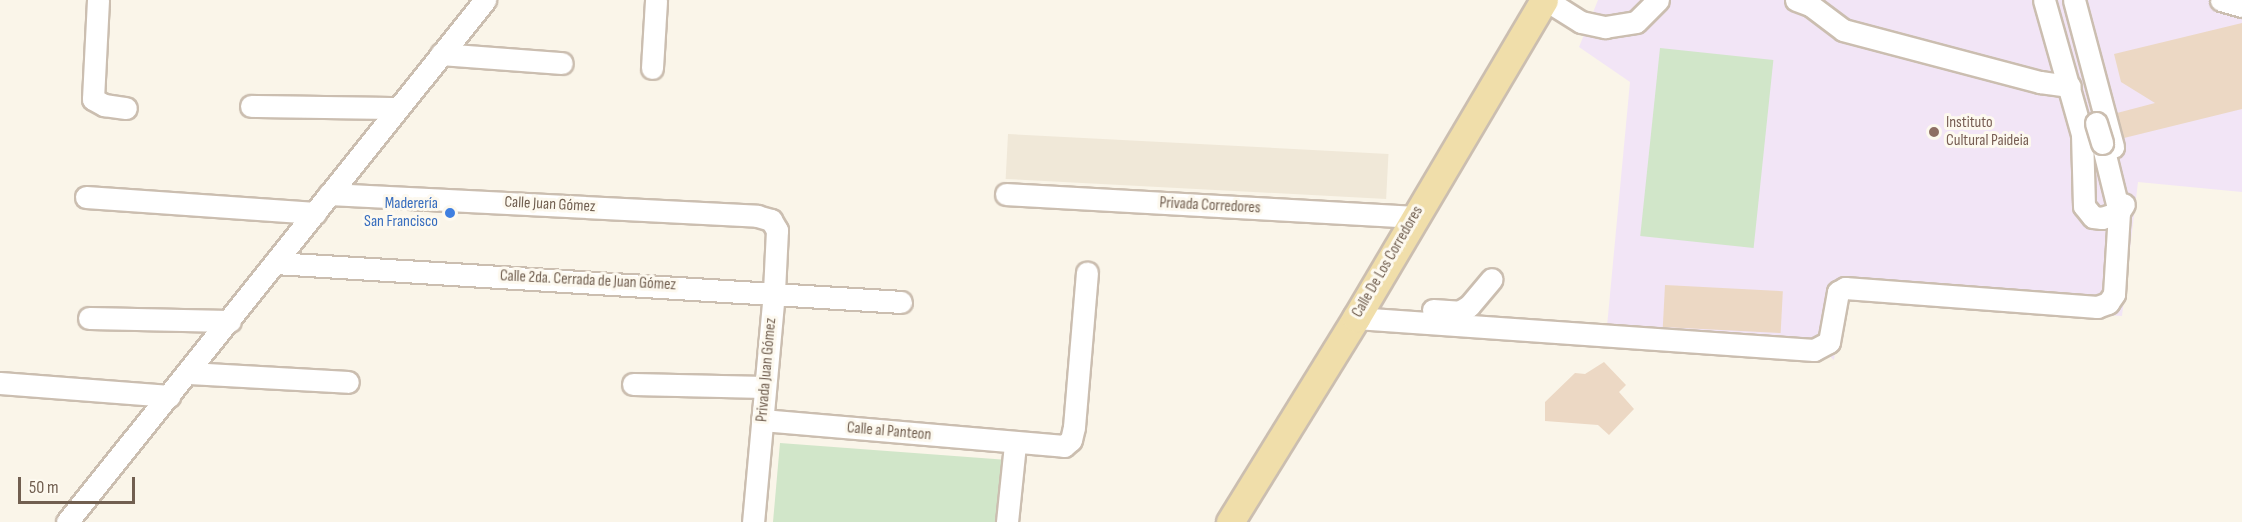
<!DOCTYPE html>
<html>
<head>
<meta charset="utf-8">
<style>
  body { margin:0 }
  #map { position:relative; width:2242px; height:522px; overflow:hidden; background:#faf5e9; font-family:"Sofia Sans Condensed",sans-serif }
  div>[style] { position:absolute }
  .residential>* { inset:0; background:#f0e8d8; transform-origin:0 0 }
  .education>* { inset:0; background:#f2e5f6 }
  .green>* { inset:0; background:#d1e6c9; transform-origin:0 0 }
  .building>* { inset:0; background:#ecd8c4; transform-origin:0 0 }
  .roads { filter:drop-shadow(2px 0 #cbbeb0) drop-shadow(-2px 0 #cbbeb0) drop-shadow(0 2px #cbbeb0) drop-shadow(0 -2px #cbbeb0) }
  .minor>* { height:21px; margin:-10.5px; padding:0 10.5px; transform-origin:10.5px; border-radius:10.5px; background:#fff }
  .major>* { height:27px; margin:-13.5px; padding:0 13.5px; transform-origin:13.5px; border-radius:13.5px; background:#f0deaa }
  .bridges { filter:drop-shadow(2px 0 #cbbeb0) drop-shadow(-2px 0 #cbbeb0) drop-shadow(0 2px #cbbeb0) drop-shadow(0 -2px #cbbeb0) }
  .minor-bridge>* { height:21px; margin:-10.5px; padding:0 10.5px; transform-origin:10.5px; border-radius:10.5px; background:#fff }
  .dots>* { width:16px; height:16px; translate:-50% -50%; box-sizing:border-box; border:3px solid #fdf9ef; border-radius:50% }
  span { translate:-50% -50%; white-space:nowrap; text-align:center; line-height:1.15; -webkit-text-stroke:6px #fdf9ef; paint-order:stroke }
  .education-label { font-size:16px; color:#785e54 }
  .left { translate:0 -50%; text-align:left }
  .shop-label { font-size:16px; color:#366cbe }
  .right { translate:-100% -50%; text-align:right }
  .street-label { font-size:16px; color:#715f50 }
  .scale { position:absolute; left:18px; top:477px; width:117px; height:27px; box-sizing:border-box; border:3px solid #715f50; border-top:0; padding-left:8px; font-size:18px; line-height:21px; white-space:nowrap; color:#715f50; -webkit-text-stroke:4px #fdf9ef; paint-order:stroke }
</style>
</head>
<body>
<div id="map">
  <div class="residential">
    <div style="left:1008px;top:134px;width:381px;height:45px;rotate:3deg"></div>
  </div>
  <div class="education">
    <div style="clip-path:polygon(1598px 0,2242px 0,2242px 192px,2138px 182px,2122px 316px,1842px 297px,1834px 360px,1827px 354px,1606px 337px,1630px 82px,1579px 47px)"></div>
  </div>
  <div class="green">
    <div style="left:1660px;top:48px;width:114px;height:189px;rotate:6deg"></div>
    <div style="clip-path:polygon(780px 443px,1008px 460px,1004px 522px,773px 522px)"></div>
  </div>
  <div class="building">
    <div style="clip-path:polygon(2242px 23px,2242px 109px,2124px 138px,2117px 113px,2155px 103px,2121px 82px,2114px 54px)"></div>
    <div style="left:1665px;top:285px;width:118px;height:42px;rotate:3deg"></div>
    <div style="clip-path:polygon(1604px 362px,1626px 385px,1619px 392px,1634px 409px,1609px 435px,1598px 425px,1545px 421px,1545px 402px,1575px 373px,1585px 374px)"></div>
  </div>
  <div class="roads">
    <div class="minor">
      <div style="left:98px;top:0;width:99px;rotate:92.9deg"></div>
      <div style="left:93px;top:99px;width:13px;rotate:29deg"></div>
      <div style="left:104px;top:105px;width:22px;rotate:8deg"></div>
      <div style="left:1546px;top:0;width:41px;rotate:32.2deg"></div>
      <div style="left:1581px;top:22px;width:25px;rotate:12deg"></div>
      <div style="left:1605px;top:27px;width:31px;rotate:-9deg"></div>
      <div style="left:1636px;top:22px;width:31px;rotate:-45deg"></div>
      <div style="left:1796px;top:0;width:15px;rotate:20deg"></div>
      <div style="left:1810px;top:5px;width:41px;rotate:37.1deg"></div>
      <div style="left:1843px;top:30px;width:204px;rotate:14.8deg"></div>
      <div style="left:2040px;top:82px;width:30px;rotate:8deg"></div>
      <div style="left:2044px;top:0;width:139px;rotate:74.2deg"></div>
      <div style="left:2082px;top:134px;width:72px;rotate:88.4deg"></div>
      <div style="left:2084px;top:206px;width:14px;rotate:51deg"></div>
      <div style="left:2093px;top:217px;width:9px;rotate:6deg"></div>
      <div style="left:2102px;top:218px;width:18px;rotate:-19deg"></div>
      <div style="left:2119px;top:212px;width:9px;rotate:-58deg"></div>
      <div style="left:2074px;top:0;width:152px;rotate:75.1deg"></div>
      <div style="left:2221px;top:0;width:22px;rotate:16deg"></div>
      <div style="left:441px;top:54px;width:121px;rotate:4.3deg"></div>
      <div style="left:652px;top:68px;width:68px;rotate:-86.6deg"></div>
      <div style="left:251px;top:106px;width:146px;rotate:0.8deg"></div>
      <div style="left:329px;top:194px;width:429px;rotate:2.9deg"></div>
      <div style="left:757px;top:216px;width:15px;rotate:16deg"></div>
      <div style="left:771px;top:220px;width:12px;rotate:59deg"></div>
      <div style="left:777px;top:230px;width:62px;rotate:92.8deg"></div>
      <div style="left:774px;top:292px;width:231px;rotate:95.2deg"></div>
      <div style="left:1006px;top:194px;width:409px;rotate:3.2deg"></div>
      <div style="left:86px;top:197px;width:230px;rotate:4deg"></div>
      <div style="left:275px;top:263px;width:627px;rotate:3.56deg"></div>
      <div style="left:1433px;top:310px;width:26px;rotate:4deg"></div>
      <div style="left:1459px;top:312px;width:12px;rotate:-31deg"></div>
      <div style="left:1469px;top:306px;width:35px;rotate:-50deg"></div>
      <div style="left:89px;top:318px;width:141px;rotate:1.2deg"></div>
      <div style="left:1356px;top:318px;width:459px;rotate:4deg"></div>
      <div style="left:1814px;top:350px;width:17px;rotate:-28deg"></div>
      <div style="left:1829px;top:342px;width:51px;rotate:-79.8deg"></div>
      <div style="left:1838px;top:292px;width:8px;rotate:-30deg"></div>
      <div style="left:1845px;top:288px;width:253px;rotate:4.3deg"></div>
      <div style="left:2097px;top:307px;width:12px;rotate:-20deg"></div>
      <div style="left:2108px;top:303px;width:11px;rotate:-56deg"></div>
      <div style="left:2114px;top:294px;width:82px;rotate:-86.5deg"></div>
      <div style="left:2119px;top:212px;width:71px;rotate:-103.8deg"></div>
      <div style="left:189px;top:373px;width:159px;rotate:3.2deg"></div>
      <div style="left:0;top:383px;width:170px;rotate:4.4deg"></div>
      <div style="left:633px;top:384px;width:132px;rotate:1.3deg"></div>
      <div style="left:762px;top:420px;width:303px;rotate:4.9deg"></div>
      <div style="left:1064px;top:446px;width:9px;rotate:-41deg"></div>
      <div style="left:1071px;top:440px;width:13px;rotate:-77deg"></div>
      <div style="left:1074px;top:427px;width:155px;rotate:-85.2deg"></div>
      <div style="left:67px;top:522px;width:669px;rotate:-51.31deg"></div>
      <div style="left:1007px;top:522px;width:78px;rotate:-84.1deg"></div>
    </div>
    <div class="major">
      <div style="left:1230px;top:522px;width:240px;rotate:-58.3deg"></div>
      <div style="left:1356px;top:318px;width:369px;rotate:-59.4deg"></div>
    </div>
  </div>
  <div class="bridges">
    <div class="minor-bridge">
      <div style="left:2096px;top:123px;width:21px;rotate:73deg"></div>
    </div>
  </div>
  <div class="dots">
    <div style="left:1934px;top:132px;background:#8d6e63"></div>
    <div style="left:450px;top:213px;background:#3f7fe0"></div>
  </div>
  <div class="education-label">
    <span class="left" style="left:1946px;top:132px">Instituto<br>Cultural Paideia</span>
  </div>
  <div class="shop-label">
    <span class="right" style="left:438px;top:213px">Maderería<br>San Francisco</span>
  </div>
  <div class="street-label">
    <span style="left:550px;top:205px;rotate:3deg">Calle Juan Gómez</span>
    <span style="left:1210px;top:206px;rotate:3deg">Privada Corredores</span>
    <span style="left:1388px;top:262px;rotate:-60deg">Calle De Los Corredores</span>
    <span style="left:588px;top:281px;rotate:3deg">Calle 2da. Cerrada de Juan Gómez</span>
    <span style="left:767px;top:370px;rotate:-85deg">Privada Juan Gómez</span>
    <span style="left:889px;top:432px;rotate:5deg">Calle al Panteon</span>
  </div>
  <div class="scale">50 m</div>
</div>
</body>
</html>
